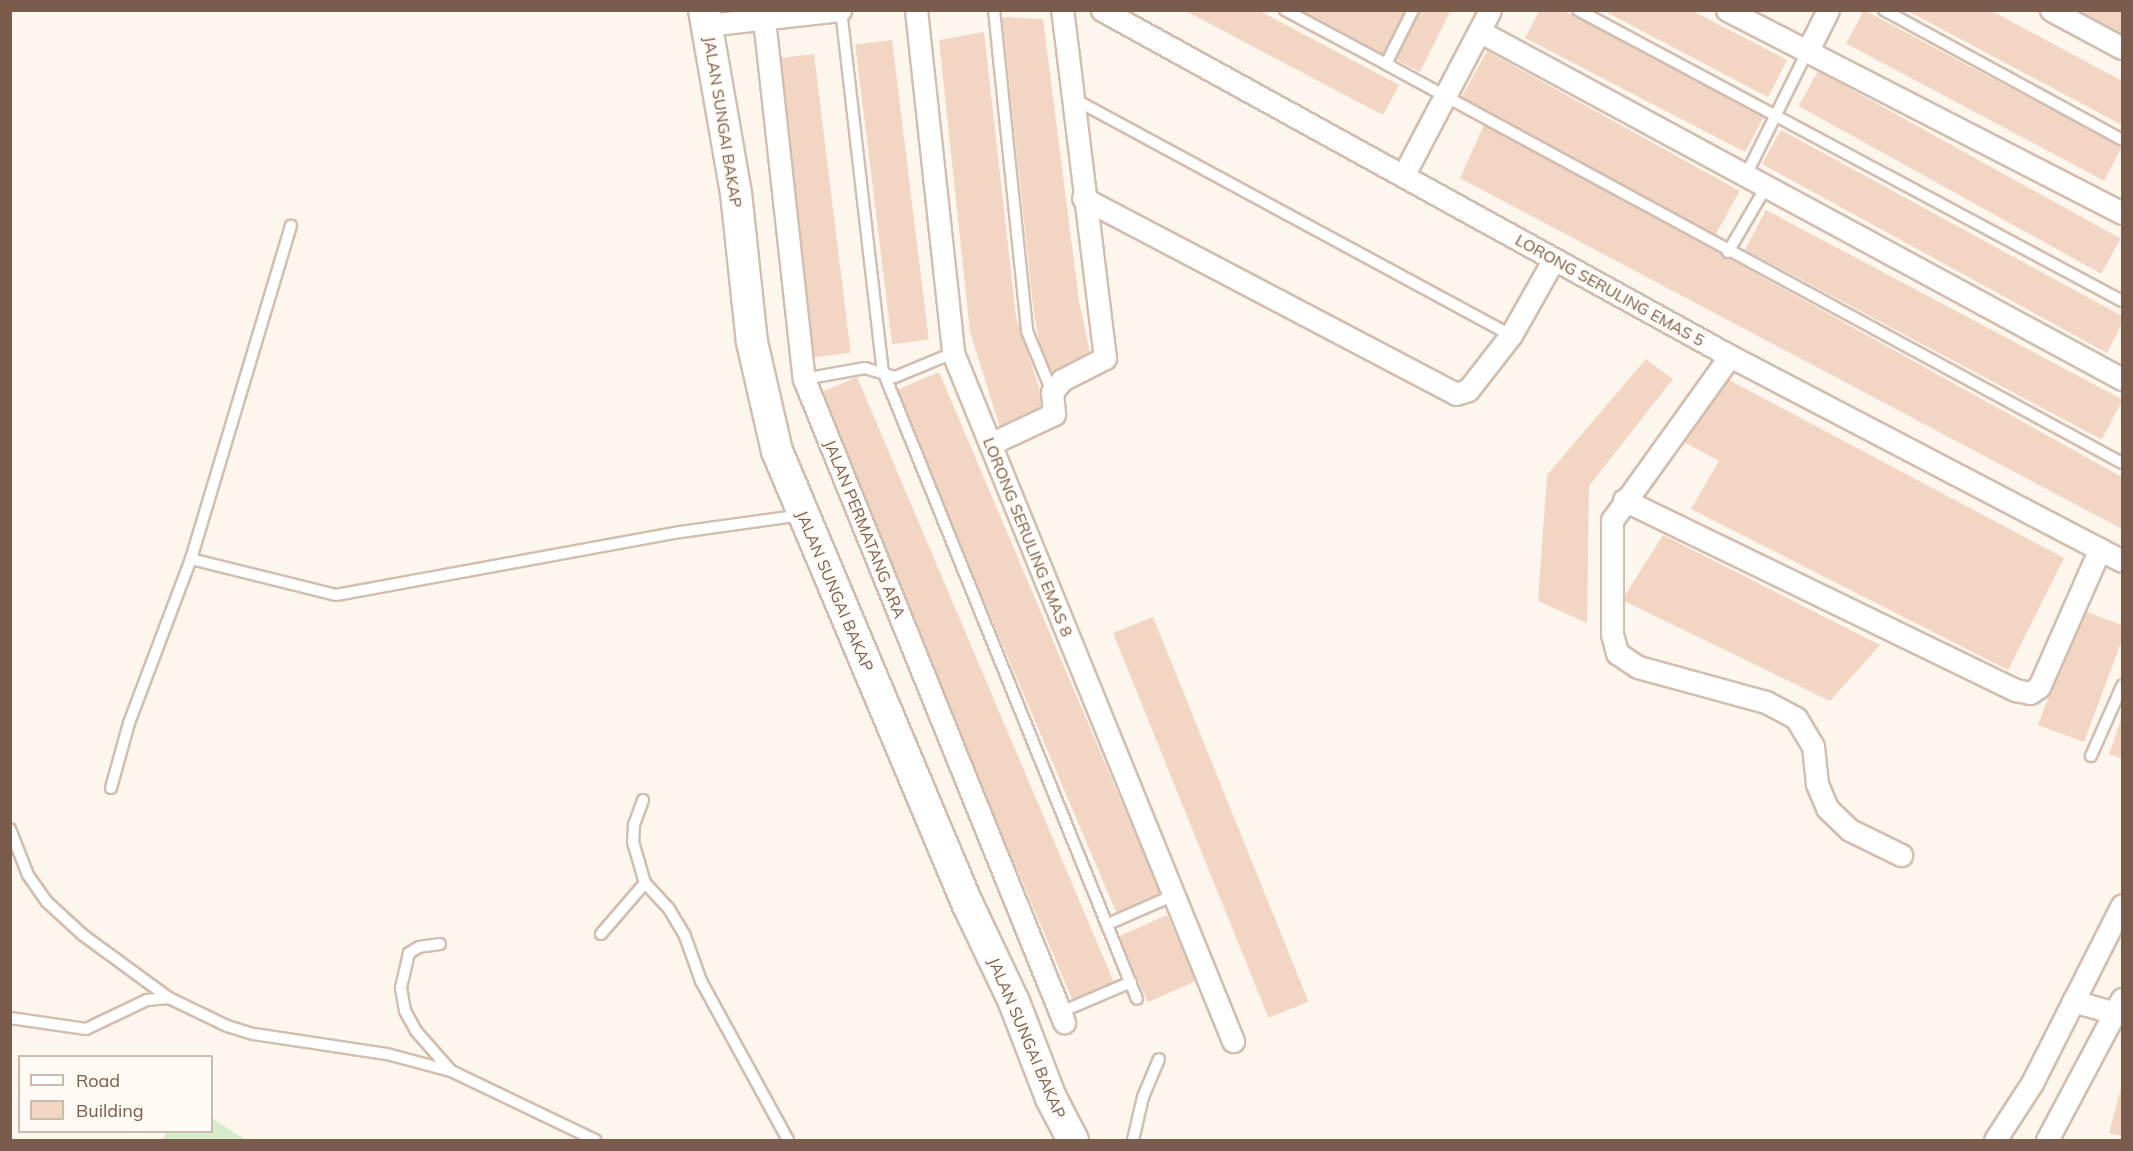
<!DOCTYPE html>
<html>
<head>
<meta charset="utf-8">
<style>
  body { margin:0 }
  #map { position:relative; width:2133px; height:1151px; overflow:hidden; background:#fdf6ec; font-family:Mulish,sans-serif }
  div>[style] { position:absolute }
  .green>* { inset:0; background:#d8ecc9 }
  .building>* { inset:0; background:#f3d5c3; transform-origin:0 0 }
  .roads { filter:drop-shadow(2px 0 #d1beb0) drop-shadow(-2px 0 #d1beb0) drop-shadow(0 2px #d1beb0) drop-shadow(0 -2px #d1beb0) }
  .service>* { height:10px; margin:-5px; padding:0 5px; transform-origin:5px; border-radius:5px; background:#fff }
  .minor>* { height:21px; margin:-10.5px; padding:0 10.5px; transform-origin:10.5px; border-radius:10.5px; background:#fff }
  .secondary>* { height:30px; margin:-15px; padding:0 15px; transform-origin:15px; border-radius:15px; background:#fff }
  span { translate:-50% -50%; white-space:nowrap; text-align:center; line-height:1.15; -webkit-text-stroke:4.5px #fffaf3; paint-order:stroke }
  .street-label { font-size:16px; color:#7a5c4d }
  .frame { position:absolute; inset:0; border:12px solid #7a5c4d; pointer-events:none }
  .legend { position:absolute; left:18px; top:1055px; width:195px; height:78px; box-sizing:border-box; background:#fffaf3; border:2px solid #cabbb1; margin:0; padding:8px 10px; list-style:none; font-size:18px; color:#7a5c4d }
  .legend li { display:flex; align-items:center; gap:12px; height:30px }
  .legend b { width:30px; border:2px solid #cabbb1 }
</style>
</head>
<body>
<div id="map">
  <div class="green">
    <div style="clip-path:polygon(212px 1118px,246px 1140px,163px 1140px,166px 1132px,212px 1132px)"></div>
  </div>
  <div class="building">
    <div style="clip-path:polygon(1184px 10px,1258px 10px,1399px 85px,1383px 115px)"></div>
    <div style="clip-path:polygon(1296px 10px,1406px 10px,1383px 58px)"></div>
    <div style="clip-path:polygon(1413px 10px,1451px 10px,1420px 72px,1390px 57px)"></div>
    <div style="clip-path:polygon(1540px 10px,1562px 10px,1764px 116px,1745px 152px,1525px 38px)"></div>
    <div style="clip-path:polygon(1602px 10px,1691px 10px,1787px 60px,1768px 97px)"></div>
    <div style="left:1864px;top:10px;width:292px;height:38px;rotate:28deg"></div>
    <div style="clip-path:polygon(1906px 10px,1990px 10px,2122px 81px,2122px 125px)"></div>
    <div style="clip-path:polygon(2066px 10px,2122px 10px,2122px 40px)"></div>
    <div style="clip-path:polygon(1002px 17px,1043px 19px,1079px 301px,1091px 357px,1047px 379px,1034px 315px)"></div>
    <div style="clip-path:polygon(984px 32px,1016px 317px,1048px 415px,1002px 434px,970px 332px,939px 40px)"></div>
    <div style="left:892px;top:40px;width:302px;height:37px;rotate:83deg"></div>
    <div style="left:1487px;top:51px;width:289px;height:54px;rotate:29deg"></div>
    <div style="left:814px;top:54px;width:301px;height:37px;rotate:83deg"></div>
    <div style="left:1818px;top:71px;width:346px;height:40px;rotate:29deg"></div>
    <div style="clip-path:polygon(1485px 123px,2122px 477px,2122px 529px,1460px 178px)"></div>
    <div style="clip-path:polygon(1781px 130px,2122px 316px,2122px 323px,2107px 353px,1762px 164px)"></div>
    <div style="left:1766px;top:210px;width:404px;height:45px;rotate:28deg"></div>
    <div style="clip-path:polygon(1646px 359px,1673px 379px,1589px 486px,1587px 623px,1538px 601px,1547px 475px)"></div>
    <div style="left:939px;top:372px;width:568px;height:48px;rotate:67deg"></div>
    <div style="left:857px;top:377px;width:661px;height:45px;rotate:67deg"></div>
    <div style="clip-path:polygon(1729px 380px,2064px 558px,2008px 670px,1691px 509px,1719px 461px,1682px 441px)"></div>
    <div style="clip-path:polygon(1663px 535px,1880px 645px,1830px 701px,1622px 600px)"></div>
    <div style="clip-path:polygon(2081px 610px,2122px 625px,2122px 640px,2084px 742px,2038px 725px)"></div>
    <div style="left:1153px;top:617px;width:415px;height:43px;rotate:68deg"></div>
    <div style="clip-path:polygon(2122px 717px,2122px 759px,2109px 754px)"></div>
    <div style="left:1167px;top:915px;width:72px;height:53px;rotate:66deg"></div>
    <div style="clip-path:polygon(2122px 1084px,2122px 1136px,2109px 1133px)"></div>
  </div>
  <div class="roads">
    <div class="service">
      <div style="left:841px;top:10px;width:363px;rotate:83.4deg"></div>
      <div style="left:883px;top:371px;width:677px;rotate:67.98deg"></div>
      <div style="left:994px;top:10px;width:323px;rotate:84.1deg"></div>
      <div style="left:1027px;top:331px;width:66px;rotate:67.7deg"></div>
      <div style="left:1285px;top:10px;width:115px;rotate:28.1deg"></div>
      <div style="left:1386px;top:64px;width:60px;rotate:-63.4deg"></div>
      <div style="left:1578px;top:10px;width:617px;rotate:28.14deg"></div>
      <div style="left:1884px;top:10px;width:271px;rotate:28.6deg"></div>
      <div style="left:1386px;top:64px;width:837px;rotate:28.46deg"></div>
      <div style="left:1074px;top:99px;width:497px;rotate:28.4deg"></div>
      <div style="left:1746px;top:175px;width:137px;rotate:-63.6deg"></div>
      <div style="left:1728px;top:252px;width:75px;rotate:-59.7deg"></div>
      <div style="left:804px;top:379px;width:62px;rotate:-10.2deg"></div>
      <div style="left:865px;top:368px;width:31px;rotate:17deg"></div>
      <div style="left:895px;top:377px;width:63px;rotate:-22.5deg"></div>
      <div style="left:191px;top:559px;width:149px;rotate:13.9deg"></div>
      <div style="left:336px;top:595px;width:350px;rotate:-10.4deg"></div>
      <div style="left:680px;top:532px;width:123px;rotate:-7.9deg"></div>
      <div style="left:2091px;top:756px;width:77px;rotate:-66.1deg"></div>
      <div style="left:111px;top:788px;width:67px;rotate:-74.5deg"></div>
      <div style="left:129px;top:723px;width:175px;rotate:-69.3deg"></div>
      <div style="left:191px;top:559px;width:348px;rotate:-73.3deg"></div>
      <div style="left:643px;top:800px;width:27px;rotate:110deg"></div>
      <div style="left:634px;top:825px;width:17px;rotate:93deg"></div>
      <div style="left:633px;top:842px;width:43px;rotate:73.7deg"></div>
      <div style="left:645px;top:883px;width:35px;rotate:47deg"></div>
      <div style="left:669px;top:909px;width:31px;rotate:59deg"></div>
      <div style="left:685px;top:936px;width:48px;rotate:70.4deg"></div>
      <div style="left:701px;top:981px;width:181px;rotate:61.3deg"></div>
      <div style="left:10px;top:829px;width:49px;rotate:68.6deg"></div>
      <div style="left:28px;top:875px;width:33px;rotate:55deg"></div>
      <div style="left:47px;top:902px;width:49px;rotate:42.5deg"></div>
      <div style="left:83px;top:935px;width:107px;rotate:36.2deg"></div>
      <div style="left:169px;top:998px;width:64px;rotate:25.8deg"></div>
      <div style="left:227px;top:1026px;width:28px;rotate:17deg"></div>
      <div style="left:254px;top:1034px;width:134px;rotate:8.6deg"></div>
      <div style="left:387px;top:1054px;width:66px;rotate:14.9deg"></div>
      <div style="left:451px;top:1071px;width:160px;rotate:25.6deg"></div>
      <div style="left:1108px;top:924px;width:72px;rotate:-23.7deg"></div>
      <div style="left:601px;top:934px;width:67px;rotate:-49.2deg"></div>
      <div style="left:440px;top:944px;width:21px;rotate:172deg"></div>
      <div style="left:419px;top:947px;width:12px;rotate:149deg"></div>
      <div style="left:409px;top:953px;width:36px;rotate:103deg"></div>
      <div style="left:401px;top:988px;width:23px;rotate:80deg"></div>
      <div style="left:405px;top:1011px;width:23px;rotate:61deg"></div>
      <div style="left:416px;top:1031px;width:53px;rotate:48.8deg"></div>
      <div style="left:1061px;top:1012px;width:76px;rotate:-23.2deg"></div>
      <div style="left:10px;top:1018px;width:77px;rotate:8.2deg"></div>
      <div style="left:86px;top:1029px;width:68px;rotate:-25.4deg"></div>
      <div style="left:147px;top:1000px;width:22px;rotate:-5deg"></div>
      <div style="left:1133px;top:1140px;width:44px;rotate:-76.9deg"></div>
      <div style="left:1143px;top:1097px;width:41px;rotate:-67.2deg"></div>
    </div>
    <div class="minor">
      <div style="left:763px;top:10px;width:371px;rotate:83.7deg"></div>
      <div style="left:804px;top:379px;width:694px;rotate:67.98deg"></div>
      <div style="left:916px;top:10px;width:345px;rotate:83.8deg"></div>
      <div style="left:953px;top:353px;width:743px;rotate:67.85deg"></div>
      <div style="left:1102px;top:10px;width:717px;rotate:28.85deg"></div>
      <div style="left:1730px;top:356px;width:442px;rotate:27.6deg"></div>
      <div style="left:1727px;top:10px;width:444px;rotate:27.2deg"></div>
      <div style="left:2051px;top:10px;width:81px;rotate:28.2deg"></div>
      <div style="left:708px;top:25px;width:133px;rotate:-6.5deg"></div>
      <div style="left:1479px;top:31px;width:731px;rotate:28.42deg"></div>
      <div style="left:1807px;top:52px;width:47px;rotate:-63.4deg"></div>
      <div style="left:1403px;top:176px;width:187px;rotate:-62.3deg"></div>
      <div style="left:1083px;top:198px;width:421px;rotate:27.7deg"></div>
      <div style="left:1456px;top:394px;width:13px;rotate:-18deg"></div>
      <div style="left:1468px;top:390px;width:70px;rotate:-52deg"></div>
      <div style="left:1511px;top:335px;width:87px;rotate:-60.5deg"></div>
      <div style="left:1730px;top:356px;width:202px;rotate:125.7deg"></div>
      <div style="left:1612px;top:520px;width:114px;rotate:90deg"></div>
      <div style="left:1612px;top:634px;width:20px;rotate:75deg"></div>
      <div style="left:1617px;top:653px;width:25px;rotate:34deg"></div>
      <div style="left:1638px;top:667px;width:133px;rotate:15.3deg"></div>
      <div style="left:1766px;top:702px;width:34px;rotate:28deg"></div>
      <div style="left:1796px;top:718px;width:33px;rotate:59deg"></div>
      <div style="left:1813px;top:746px;width:38px;rotate:84deg"></div>
      <div style="left:1817px;top:784px;width:26px;rotate:67deg"></div>
      <div style="left:1827px;top:808px;width:32px;rotate:44deg"></div>
      <div style="left:1850px;top:830px;width:57px;rotate:26.1deg"></div>
      <div style="left:990px;top:444px;width:71px;rotate:-25.1deg"></div>
      <div style="left:1054px;top:414px;width:22px;rotate:-95deg"></div>
      <div style="left:1052px;top:392px;width:16px;rotate:-50deg"></div>
      <div style="left:1062px;top:380px;width:48px;rotate:-27.1deg"></div>
      <div style="left:1105px;top:358px;width:351px;rotate:-97deg"></div>
      <div style="left:1624px;top:500px;width:436px;rotate:25.9deg"></div>
      <div style="left:2016px;top:690px;width:14px;rotate:12deg"></div>
      <div style="left:2030px;top:693px;width:11px;rotate:-34deg"></div>
      <div style="left:2039px;top:687px;width:151px;rotate:-66.2deg"></div>
      <div style="left:2073px;top:1001px;width:51px;rotate:15.9deg"></div>
      <div style="left:1995px;top:1140px;width:68px;rotate:-57deg"></div>
      <div style="left:2032px;top:1083px;width:199px;rotate:-63.2deg"></div>
      <div style="left:2047px;top:1140px;width:160px;rotate:-62deg"></div>
    </div>
    <div class="secondary">
      <div style="left:704px;top:10px;width:186px;rotate:80.1deg"></div>
      <div style="left:736px;top:193px;width:150px;rotate:83.9deg"></div>
      <div style="left:752px;top:342px;width:112px;rotate:77.1deg"></div>
      <div style="left:777px;top:451px;width:493px;rotate:67.2deg"></div>
      <div style="left:968px;top:905px;width:107px;rotate:64.6deg"></div>
      <div style="left:1014px;top:1002px;width:103px;rotate:68.9deg"></div>
      <div style="left:1051px;top:1098px;width:47px;rotate:62.4deg"></div>
    </div>
  </div>
  <div class="street-label">
    <span style="left:723px;top:122px;rotate:81deg">JALAN SUNGAI BAKAP</span>
    <span style="left:1610px;top:290px;rotate:29deg">LORONG SERULING EMAS 5</span>
    <span style="left:865px;top:529px;rotate:68deg">JALAN PERMATANG ARA</span>
    <span style="left:1028px;top:537px;rotate:68deg">LORONG SERULING EMAS 8</span>
    <span style="left:835px;top:591px;rotate:67deg">JALAN SUNGAI BAKAP</span>
    <span style="left:1027px;top:1038px;rotate:67deg">JALAN SUNGAI BAKAP</span>
  </div>
  <div class="frame"></div>
  <ul class="legend">
  <li><b style="height:8px;background:#fff"></b>Road</li>
  <li><b style="height:16px;background:#f3d5c3"></b>Building</li>
  </ul>
</div>
</body>
</html>
